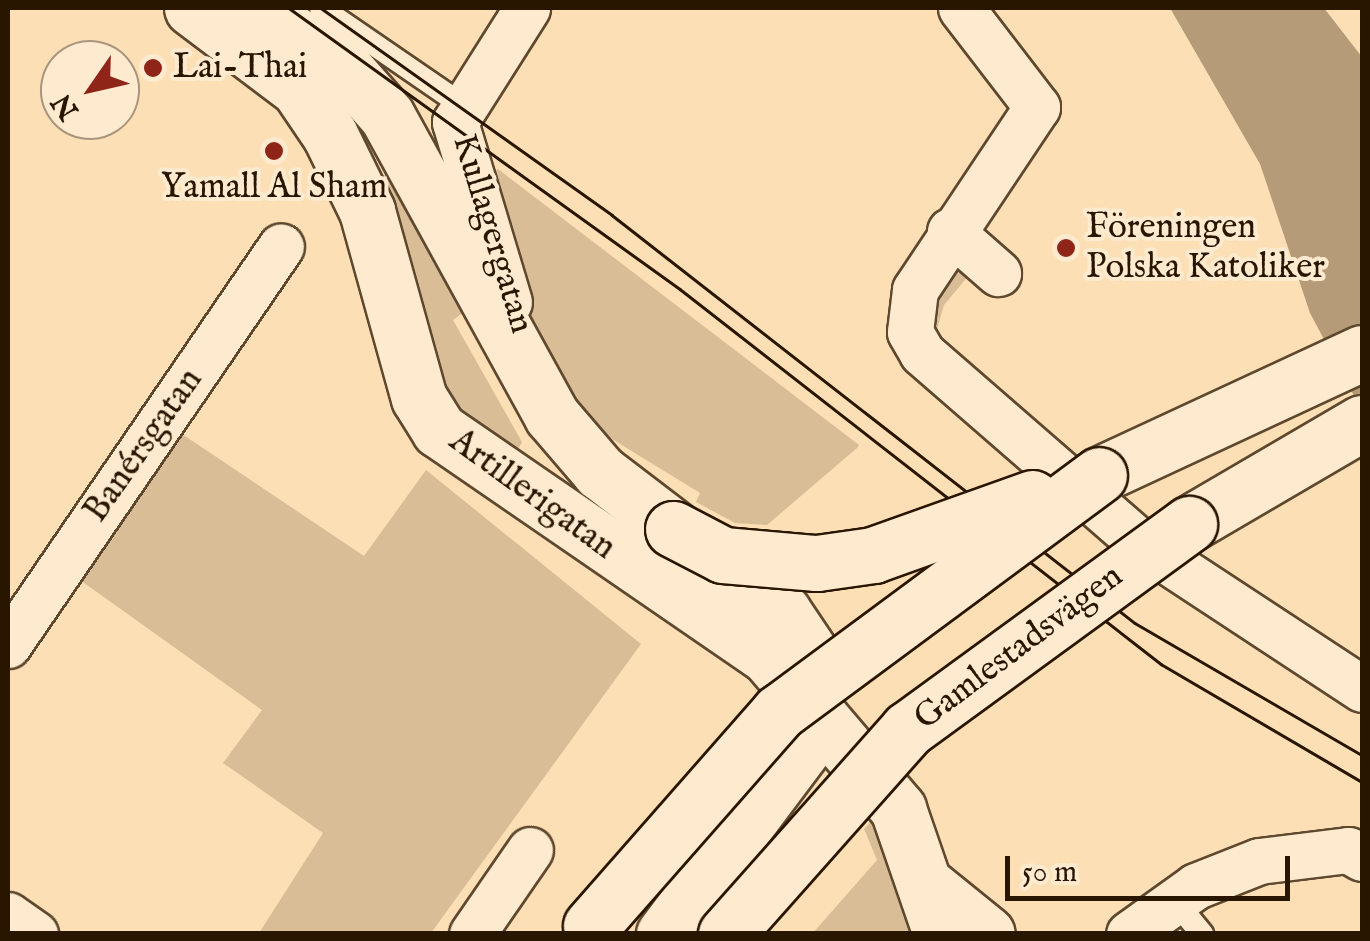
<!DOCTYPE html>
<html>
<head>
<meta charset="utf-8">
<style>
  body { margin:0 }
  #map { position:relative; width:1370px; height:941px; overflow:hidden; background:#fddfb5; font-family:"IM FELL English",serif }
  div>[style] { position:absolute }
  .green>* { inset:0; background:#d9bd96 }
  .water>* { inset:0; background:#b59b78 }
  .roads { filter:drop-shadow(2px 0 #5e482e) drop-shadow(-2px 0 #5e482e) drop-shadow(0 2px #5e482e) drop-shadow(0 -2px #5e482e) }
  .lane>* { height:22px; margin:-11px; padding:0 11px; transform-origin:11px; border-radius:11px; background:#feeacf }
  .street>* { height:45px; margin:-22.5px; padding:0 22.5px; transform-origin:22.5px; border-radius:22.5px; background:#feeacf }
  .secondary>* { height:55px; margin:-27.5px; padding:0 27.5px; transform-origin:27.5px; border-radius:27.5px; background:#feeacf }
  .tram>* { height:2.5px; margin:-1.25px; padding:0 1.25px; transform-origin:1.25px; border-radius:1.25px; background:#291601 }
  .bridges { filter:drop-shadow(2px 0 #291601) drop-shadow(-2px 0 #291601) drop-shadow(0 2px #291601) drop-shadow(0 -2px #291601) }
  .secondary-bridge>* { height:55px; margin:-27.5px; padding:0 27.5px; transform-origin:27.5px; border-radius:27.5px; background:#feeacf }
  .dots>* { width:28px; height:28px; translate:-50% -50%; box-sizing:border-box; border:5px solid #feeacf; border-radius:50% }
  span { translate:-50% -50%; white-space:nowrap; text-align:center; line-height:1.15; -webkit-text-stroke:8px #feeacf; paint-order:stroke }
  .poi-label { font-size:35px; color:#291601 }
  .left { translate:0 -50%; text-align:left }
  .street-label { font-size:35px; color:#291601 }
  .frame { position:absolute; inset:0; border:10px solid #291601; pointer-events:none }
  .north { position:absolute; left:40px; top:40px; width:100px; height:100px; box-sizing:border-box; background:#feeacf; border:2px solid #a9957d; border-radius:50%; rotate:236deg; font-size:28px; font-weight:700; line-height:40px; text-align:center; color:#291601 }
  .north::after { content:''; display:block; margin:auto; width:35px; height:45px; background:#8f2418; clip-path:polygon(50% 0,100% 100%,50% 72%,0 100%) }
  .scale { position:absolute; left:1005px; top:856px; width:285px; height:45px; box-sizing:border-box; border:5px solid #291601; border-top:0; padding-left:12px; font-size:30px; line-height:35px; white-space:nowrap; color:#291601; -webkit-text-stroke:8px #feeacf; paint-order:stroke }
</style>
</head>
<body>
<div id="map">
  <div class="green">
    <div style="clip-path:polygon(498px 169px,859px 445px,857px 448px,767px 525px,735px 523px,696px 502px,700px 493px,594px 428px,541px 361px,485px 178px)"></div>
    <div style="clip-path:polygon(377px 175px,408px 176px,465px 311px,453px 320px,522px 442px,511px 462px,466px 427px,436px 374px,403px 237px)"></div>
    <div style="clip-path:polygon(954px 258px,969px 275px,944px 305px,935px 336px,936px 283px)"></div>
    <div style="clip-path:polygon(182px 434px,364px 556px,426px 470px,641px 644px,431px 933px,259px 933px,323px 833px,223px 763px,262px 710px,80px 580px)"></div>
    <div style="clip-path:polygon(877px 815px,913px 933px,812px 934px,877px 860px,864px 829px)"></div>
  </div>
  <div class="water">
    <div style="clip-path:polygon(1170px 8px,1324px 8px,1362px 57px,1362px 411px,1310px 313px,1260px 164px)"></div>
  </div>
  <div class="roads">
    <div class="lane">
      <div style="left:321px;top:8px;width:175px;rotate:34.5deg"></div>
      <div style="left:1175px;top:901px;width:43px;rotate:50.7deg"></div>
    </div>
    <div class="street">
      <div style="left:961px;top:8px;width:125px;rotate:52.5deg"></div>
      <div style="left:1037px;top:107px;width:220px;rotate:123.7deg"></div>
      <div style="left:915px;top:290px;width:42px;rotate:96.8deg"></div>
      <div style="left:910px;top:332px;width:24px;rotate:60deg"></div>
      <div style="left:922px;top:353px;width:293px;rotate:41deg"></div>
      <div style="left:1143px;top:545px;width:262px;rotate:33.3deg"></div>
      <div style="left:950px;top:231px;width:64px;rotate:41.2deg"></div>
      <div style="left:509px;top:302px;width:188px;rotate:-106.7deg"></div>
      <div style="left:455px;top:122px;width:135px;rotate:-57.7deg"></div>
      <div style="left:8px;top:645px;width:483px;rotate:-55.6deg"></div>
      <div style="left:8px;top:915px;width:33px;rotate:35deg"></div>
      <div style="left:472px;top:934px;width:102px;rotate:-55.4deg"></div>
      <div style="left:1129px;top:934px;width:82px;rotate:-35.6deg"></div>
      <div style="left:1196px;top:886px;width:68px;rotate:-21.6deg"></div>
      <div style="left:1259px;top:861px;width:90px;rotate:-7deg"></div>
      <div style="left:1348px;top:850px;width:16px;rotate:30deg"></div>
    </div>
    <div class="secondary">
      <div style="left:192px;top:8px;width:134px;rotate:37.1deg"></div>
      <div style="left:299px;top:89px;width:55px;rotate:56deg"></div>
      <div style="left:330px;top:135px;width:85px;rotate:64deg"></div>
      <div style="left:367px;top:211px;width:194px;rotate:74.5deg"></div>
      <div style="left:419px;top:398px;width:38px;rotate:58deg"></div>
      <div style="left:439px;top:430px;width:399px;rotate:34.5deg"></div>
      <div style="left:768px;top:656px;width:201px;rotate:49.6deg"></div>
      <div style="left:898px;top:809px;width:132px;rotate:71deg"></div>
      <div style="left:254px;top:8px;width:103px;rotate:32.8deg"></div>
      <div style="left:341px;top:64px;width:69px;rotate:48.5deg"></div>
      <div style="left:387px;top:116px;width:342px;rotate:61.2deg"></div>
      <div style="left:552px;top:416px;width:74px;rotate:49.4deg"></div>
      <div style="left:600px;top:472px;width:230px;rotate:37.4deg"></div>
      <div style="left:783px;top:612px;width:73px;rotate:56.1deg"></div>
      <div style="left:1099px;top:475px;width:290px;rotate:-24.9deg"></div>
      <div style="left:1189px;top:524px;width:200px;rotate:-30.3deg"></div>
      <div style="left:930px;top:888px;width:73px;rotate:38.9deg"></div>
      <div style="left:664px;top:934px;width:260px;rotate:-53.1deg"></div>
    </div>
  </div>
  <div class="tram">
    <div style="left:289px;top:8px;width:481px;rotate:35.7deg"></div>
    <div style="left:680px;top:289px;width:610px;rotate:37.94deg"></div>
    <div style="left:1161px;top:664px;width:233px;rotate:30.4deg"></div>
    <div style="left:321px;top:8px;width:357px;rotate:35.4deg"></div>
    <div style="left:612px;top:215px;width:663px;rotate:37.96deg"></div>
    <div style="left:1135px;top:623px;width:263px;rotate:30.2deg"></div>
  </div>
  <div class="bridges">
    <div class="secondary-bridge">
      <div style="left:673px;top:529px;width:56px;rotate:27.5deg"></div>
      <div style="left:723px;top:555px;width:94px;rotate:4.9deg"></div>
      <div style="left:817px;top:563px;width:57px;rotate:-8.1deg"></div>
      <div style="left:873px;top:555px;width:169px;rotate:-19.7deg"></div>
      <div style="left:591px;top:926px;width:285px;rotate:-48.7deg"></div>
      <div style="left:779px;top:712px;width:398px;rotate:-36.5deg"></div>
      <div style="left:726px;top:934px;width:274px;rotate:-48.4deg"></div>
      <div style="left:908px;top:729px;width:348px;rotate:-36.1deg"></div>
    </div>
  </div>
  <div class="dots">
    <div style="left:153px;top:68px;background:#8f2418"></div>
    <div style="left:274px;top:151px;background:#8f2418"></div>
    <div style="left:1066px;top:248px;background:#8f2418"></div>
  </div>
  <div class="poi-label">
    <span class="left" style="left:173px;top:68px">Lai-Thai</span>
    <span style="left:274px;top:188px">Yamall Al Sham</span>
    <span class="left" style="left:1086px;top:248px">Föreningen<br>Polska Katoliker</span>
  </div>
  <div class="street-label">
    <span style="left:492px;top:234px;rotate:73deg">Kullagergatan</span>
    <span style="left:144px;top:446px;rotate:-55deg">Banérsgatan</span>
    <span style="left:532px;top:495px;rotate:36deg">Artillerigatan</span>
    <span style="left:1019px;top:648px;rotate:-37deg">Gamlestadsvägen</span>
  </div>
  <div class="frame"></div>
  <div class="north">N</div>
  <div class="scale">50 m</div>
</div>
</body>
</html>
